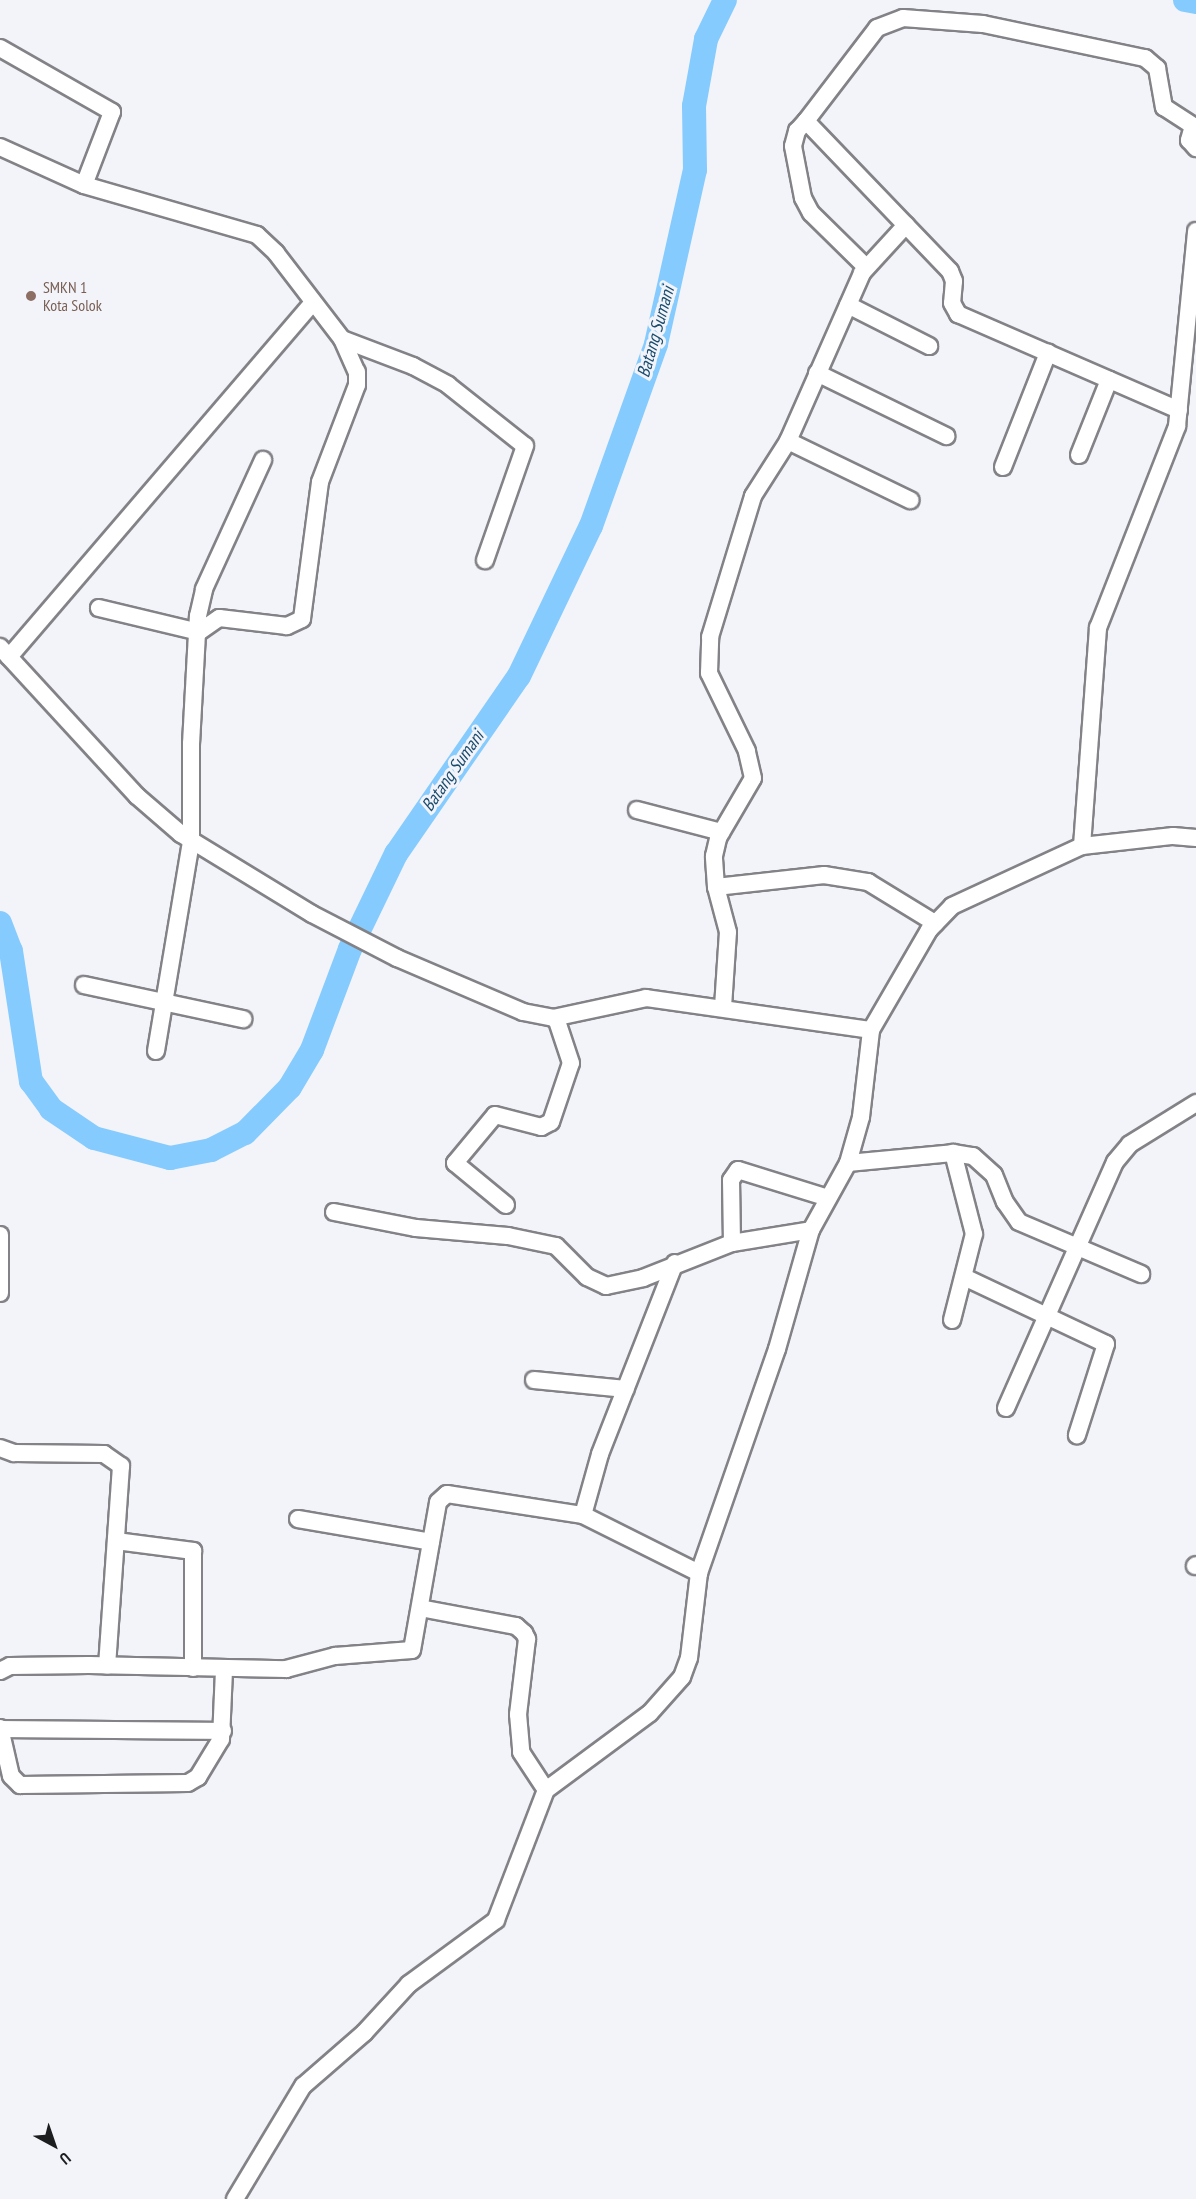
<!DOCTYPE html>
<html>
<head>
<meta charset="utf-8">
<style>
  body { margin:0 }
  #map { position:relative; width:1196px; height:2199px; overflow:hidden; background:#f3f4f9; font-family:"PT Sans Narrow",sans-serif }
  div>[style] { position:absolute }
  .river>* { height:24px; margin:-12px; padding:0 12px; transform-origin:12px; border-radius:12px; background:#86cbfe }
  .roads { filter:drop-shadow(2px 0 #828287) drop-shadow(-2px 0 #828287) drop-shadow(0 2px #828287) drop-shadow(0 -2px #828287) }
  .minor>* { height:16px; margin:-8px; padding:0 8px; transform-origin:8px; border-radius:8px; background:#fff }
  .dots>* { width:16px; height:16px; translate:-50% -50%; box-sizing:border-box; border:3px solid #f3f4f9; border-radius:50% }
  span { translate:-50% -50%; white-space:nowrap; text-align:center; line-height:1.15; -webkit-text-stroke:6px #f3f4f9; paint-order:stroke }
  .education-label { font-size:16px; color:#785e54 }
  .left { translate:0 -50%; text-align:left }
  .water-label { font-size:18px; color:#194c6e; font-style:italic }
  .north { position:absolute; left:24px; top:2115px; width:60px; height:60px; -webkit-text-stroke:4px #f3f4f9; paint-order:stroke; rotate:140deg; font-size:16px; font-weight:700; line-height:24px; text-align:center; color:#1c1d1e }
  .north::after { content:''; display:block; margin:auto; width:21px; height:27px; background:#1c1d1e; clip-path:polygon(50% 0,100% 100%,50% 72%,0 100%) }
</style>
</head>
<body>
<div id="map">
  <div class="river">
    <div style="left:1185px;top:0;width:11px;rotate:10deg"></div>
    <div style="left:0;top:923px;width:30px;rotate:69deg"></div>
    <div style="left:11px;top:951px;width:132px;rotate:81.3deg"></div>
    <div style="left:31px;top:1081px;width:34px;rotate:54deg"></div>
    <div style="left:51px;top:1109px;width:52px;rotate:34deg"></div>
    <div style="left:94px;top:1138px;width:79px;rotate:14.7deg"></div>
    <div style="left:170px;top:1158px;width:42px;rotate:-11deg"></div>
    <div style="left:211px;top:1150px;width:38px;rotate:-27deg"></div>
    <div style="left:245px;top:1133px;width:64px;rotate:-45.6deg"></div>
    <div style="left:290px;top:1087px;width:43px;rotate:-59.3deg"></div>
    <div style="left:312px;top:1050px;width:108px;rotate:-69.4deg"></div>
    <div style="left:350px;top:949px;width:106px;rotate:-64.2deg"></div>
    <div style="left:396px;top:854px;width:216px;rotate:-55.4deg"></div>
    <div style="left:519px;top:676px;width:166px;rotate:-64.4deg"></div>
    <div style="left:591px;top:526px;width:193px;rotate:-70.3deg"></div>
    <div style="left:656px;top:344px;width:178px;rotate:-77.4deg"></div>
    <div style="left:695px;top:170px;width:64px;rotate:-90.9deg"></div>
    <div style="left:694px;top:106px;width:68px;rotate:-79.8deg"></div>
    <div style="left:706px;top:39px;width:43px;rotate:-64deg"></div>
  </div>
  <div class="roads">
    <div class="minor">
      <div style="left:0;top:48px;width:129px;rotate:29.7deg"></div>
      <div style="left:112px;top:112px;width:78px;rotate:111deg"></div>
      <div style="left:806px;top:121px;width:117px;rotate:-52.6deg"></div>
      <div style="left:877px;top:28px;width:28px;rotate:-21deg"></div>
      <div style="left:903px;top:18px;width:80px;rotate:4.3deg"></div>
      <div style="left:983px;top:24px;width:166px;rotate:11.9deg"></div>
      <div style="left:1145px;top:58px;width:16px;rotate:40deg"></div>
      <div style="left:1157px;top:68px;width:40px;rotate:80deg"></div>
      <div style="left:1164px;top:107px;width:35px;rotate:33deg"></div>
      <div style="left:1193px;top:126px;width:15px;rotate:106deg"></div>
      <div style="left:1189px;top:140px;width:11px;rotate:49deg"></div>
      <div style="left:0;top:147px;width:92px;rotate:24.3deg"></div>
      <div style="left:84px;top:185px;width:180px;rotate:16.1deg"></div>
      <div style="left:257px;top:235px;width:26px;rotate:43deg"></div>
      <div style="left:276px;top:253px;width:108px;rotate:52.5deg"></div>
      <div style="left:342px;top:339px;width:36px;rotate:66deg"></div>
      <div style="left:357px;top:372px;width:13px;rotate:90deg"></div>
      <div style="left:357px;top:385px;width:104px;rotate:110.9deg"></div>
      <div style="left:320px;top:482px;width:138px;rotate:97.5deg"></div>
      <div style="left:302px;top:619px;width:17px;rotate:155deg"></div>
      <div style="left:287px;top:626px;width:68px;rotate:-173.3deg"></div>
      <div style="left:219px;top:618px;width:24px;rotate:145deg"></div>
      <div style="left:199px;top:632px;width:103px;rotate:-166.5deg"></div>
      <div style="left:866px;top:267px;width:77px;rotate:-135.5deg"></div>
      <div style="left:811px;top:213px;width:17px;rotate:-118deg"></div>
      <div style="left:803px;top:198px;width:53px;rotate:-100.9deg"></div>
      <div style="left:793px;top:146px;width:16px;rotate:-75deg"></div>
      <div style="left:797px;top:131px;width:13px;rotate:-48deg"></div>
      <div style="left:806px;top:121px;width:208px;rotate:46.2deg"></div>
      <div style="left:950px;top:271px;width:11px;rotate:68deg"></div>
      <div style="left:954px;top:281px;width:22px;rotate:95deg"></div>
      <div style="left:952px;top:303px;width:13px;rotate:61deg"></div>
      <div style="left:958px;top:314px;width:241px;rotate:23.5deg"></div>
      <div style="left:848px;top:305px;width:91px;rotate:26.8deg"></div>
      <div style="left:342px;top:339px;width:76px;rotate:20.8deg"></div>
      <div style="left:413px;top:366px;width:40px;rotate:28deg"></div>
      <div style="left:448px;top:385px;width:98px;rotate:38.4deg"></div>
      <div style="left:525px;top:446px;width:121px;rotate:109.3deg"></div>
      <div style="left:817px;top:373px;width:144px;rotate:26deg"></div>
      <div style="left:788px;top:441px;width:136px;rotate:25.8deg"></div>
      <div style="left:1079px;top:455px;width:81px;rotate:-68.2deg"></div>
      <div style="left:1003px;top:467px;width:123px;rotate:-68.5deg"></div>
      <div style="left:0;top:647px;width:202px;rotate:47.4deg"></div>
      <div style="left:137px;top:796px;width:58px;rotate:40.8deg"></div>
      <div style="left:181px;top:834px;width:153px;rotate:31.4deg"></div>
      <div style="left:312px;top:914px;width:96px;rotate:27.4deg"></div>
      <div style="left:397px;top:958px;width:137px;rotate:23.2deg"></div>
      <div style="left:523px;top:1012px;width:31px;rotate:11deg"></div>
      <div style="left:553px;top:1018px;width:95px;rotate:-12.1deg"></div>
      <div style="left:646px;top:998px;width:227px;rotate:8.1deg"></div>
      <div style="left:9px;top:657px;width:466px;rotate:-49.4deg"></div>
      <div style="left:637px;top:810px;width:87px;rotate:14.7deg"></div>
      <div style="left:1082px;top:846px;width:219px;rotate:-85.8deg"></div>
      <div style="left:1098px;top:628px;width:217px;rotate:-68.6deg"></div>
      <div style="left:1177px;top:426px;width:196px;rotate:-84.4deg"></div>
      <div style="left:716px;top:887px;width:109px;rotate:-6.3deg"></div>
      <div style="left:824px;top:875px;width:45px;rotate:9deg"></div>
      <div style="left:868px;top:882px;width:79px;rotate:31.5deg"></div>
      <div style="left:84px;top:985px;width:163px;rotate:12.1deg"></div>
      <div style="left:723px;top:1007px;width:75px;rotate:-86.2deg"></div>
      <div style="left:728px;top:932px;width:47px;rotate:-104.9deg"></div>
      <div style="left:716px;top:887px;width:31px;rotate:-94deg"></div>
      <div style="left:714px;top:856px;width:18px;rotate:-77deg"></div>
      <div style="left:718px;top:838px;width:69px;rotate:-59.7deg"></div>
      <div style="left:753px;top:778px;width:28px;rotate:-103deg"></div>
      <div style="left:747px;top:751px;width:87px;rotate:-116deg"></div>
      <div style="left:709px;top:673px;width:36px;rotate:-88deg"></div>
      <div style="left:710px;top:637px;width:147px;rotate:-73deg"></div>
      <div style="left:753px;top:496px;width:65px;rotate:-57.5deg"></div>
      <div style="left:788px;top:441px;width:184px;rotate:-66.2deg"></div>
      <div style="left:862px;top:273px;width:65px;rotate:-47.5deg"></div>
      <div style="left:156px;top:1051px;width:212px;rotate:-80.5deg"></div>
      <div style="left:191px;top:842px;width:98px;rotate:-90deg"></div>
      <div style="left:191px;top:744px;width:128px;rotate:-86.9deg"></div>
      <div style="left:198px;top:616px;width:28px;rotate:-77deg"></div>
      <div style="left:204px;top:589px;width:142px;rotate:-65.4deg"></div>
      <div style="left:848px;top:1163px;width:105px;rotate:-5.4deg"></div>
      <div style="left:953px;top:1153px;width:20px;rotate:9deg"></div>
      <div style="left:973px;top:1156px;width:28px;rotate:42deg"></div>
      <div style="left:994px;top:1175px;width:29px;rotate:68deg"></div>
      <div style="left:1005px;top:1202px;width:24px;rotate:55deg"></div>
      <div style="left:1019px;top:1222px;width:133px;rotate:23.1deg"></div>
      <div style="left:506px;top:1205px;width:66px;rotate:-140.5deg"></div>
      <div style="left:455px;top:1163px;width:62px;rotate:-50.2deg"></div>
      <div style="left:495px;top:1115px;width:48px;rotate:14.6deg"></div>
      <div style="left:541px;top:1127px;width:11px;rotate:-27deg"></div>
      <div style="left:551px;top:1122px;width:62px;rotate:-71.3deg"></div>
      <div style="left:571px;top:1063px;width:47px;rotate:-108.4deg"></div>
      <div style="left:334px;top:1212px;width:84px;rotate:11deg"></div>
      <div style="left:416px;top:1228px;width:92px;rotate:5deg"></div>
      <div style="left:508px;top:1236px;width:49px;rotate:11.8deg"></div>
      <div style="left:556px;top:1246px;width:44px;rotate:45deg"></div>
      <div style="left:587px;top:1277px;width:21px;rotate:25deg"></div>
      <div style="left:606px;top:1286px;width:38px;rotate:-12deg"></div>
      <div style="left:643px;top:1278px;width:96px;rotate:-21.5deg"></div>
      <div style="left:732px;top:1243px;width:80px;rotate:-9.3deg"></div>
      <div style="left:0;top:1235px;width:58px;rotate:90deg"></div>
      <div style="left:732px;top:1243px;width:63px;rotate:-90.9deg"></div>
      <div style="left:731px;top:1180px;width:12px;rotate:-55deg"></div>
      <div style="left:738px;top:1170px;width:94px;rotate:17.3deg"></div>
      <div style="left:964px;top:1277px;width:157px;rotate:25.3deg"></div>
      <div style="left:1106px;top:1344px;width:96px;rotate:107.7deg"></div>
      <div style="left:952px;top:1320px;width:89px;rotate:-75.7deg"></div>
      <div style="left:974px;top:1234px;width:84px;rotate:-104.5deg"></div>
      <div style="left:534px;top:1380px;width:92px;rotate:5.6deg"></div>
      <div style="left:1006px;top:1408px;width:269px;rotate:-66.1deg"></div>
      <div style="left:1115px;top:1162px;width:23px;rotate:-50deg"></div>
      <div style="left:1130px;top:1144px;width:78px;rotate:-31.8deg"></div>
      <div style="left:0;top:1448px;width:15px;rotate:20deg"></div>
      <div style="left:14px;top:1453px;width:90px;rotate:0.6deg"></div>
      <div style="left:104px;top:1454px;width:21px;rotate:35deg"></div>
      <div style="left:121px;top:1466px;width:200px;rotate:94deg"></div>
      <div style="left:583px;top:1515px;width:63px;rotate:-74.4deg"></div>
      <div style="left:600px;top:1454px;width:205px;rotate:-68.6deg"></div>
      <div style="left:298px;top:1519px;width:135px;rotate:9.8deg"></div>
      <div style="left:116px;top:1541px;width:78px;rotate:7.4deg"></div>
      <div style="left:193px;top:1551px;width:117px;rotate:90deg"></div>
      <div style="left:1195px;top:1566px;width:1px;rotate:-45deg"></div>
      <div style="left:420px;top:1608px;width:98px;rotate:10.6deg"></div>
      <div style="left:516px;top:1626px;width:11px;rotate:41deg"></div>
      <div style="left:524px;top:1633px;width:7px;rotate:63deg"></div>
      <div style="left:527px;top:1639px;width:76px;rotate:96.8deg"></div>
      <div style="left:518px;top:1714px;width:38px;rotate:85deg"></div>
      <div style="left:521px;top:1752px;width:45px;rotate:56.7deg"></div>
      <div style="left:0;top:1671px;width:11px;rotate:-27deg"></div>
      <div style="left:10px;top:1666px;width:79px;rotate:-0.7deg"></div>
      <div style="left:89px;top:1665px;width:197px;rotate:1.2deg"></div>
      <div style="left:286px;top:1669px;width:51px;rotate:-14.9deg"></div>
      <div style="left:335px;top:1656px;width:77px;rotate:-4.5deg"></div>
      <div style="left:412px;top:1650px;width:150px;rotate:-80deg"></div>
      <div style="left:438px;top:1502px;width:12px;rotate:-42deg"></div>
      <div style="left:447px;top:1494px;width:138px;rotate:8.8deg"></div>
      <div style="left:583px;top:1515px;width:130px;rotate:26.6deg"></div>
      <div style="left:0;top:1728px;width:49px;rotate:77.1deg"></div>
      <div style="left:11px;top:1776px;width:13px;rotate:45deg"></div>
      <div style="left:20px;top:1785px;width:168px;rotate:-0.7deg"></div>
      <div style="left:188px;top:1783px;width:12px;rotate:-31deg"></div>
      <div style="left:198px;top:1777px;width:44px;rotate:-58.8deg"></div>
      <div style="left:221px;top:1739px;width:70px;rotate:-87.5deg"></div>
      <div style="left:0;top:1729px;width:223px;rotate:0.5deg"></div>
      <div style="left:235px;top:2199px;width:132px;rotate:-59deg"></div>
      <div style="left:303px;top:2086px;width:81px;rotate:-41deg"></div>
      <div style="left:364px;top:2033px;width:67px;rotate:-47.4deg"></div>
      <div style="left:409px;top:1984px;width:108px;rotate:-36.3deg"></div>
      <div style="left:496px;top:1920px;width:139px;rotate:-69deg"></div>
      <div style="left:546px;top:1790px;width:129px;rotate:-36.5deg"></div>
      <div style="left:650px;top:1713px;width:48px;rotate:-48.4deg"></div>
      <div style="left:682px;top:1677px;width:20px;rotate:-70deg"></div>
      <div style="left:689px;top:1658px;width:86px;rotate:-83.3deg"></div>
      <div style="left:699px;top:1573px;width:237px;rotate:-70.8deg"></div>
      <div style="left:777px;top:1349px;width:124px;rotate:-74.1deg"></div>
      <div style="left:811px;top:1230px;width:77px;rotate:-61.1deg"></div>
      <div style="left:848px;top:1163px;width:48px;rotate:-74.2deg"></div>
      <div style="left:861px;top:1117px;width:88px;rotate:-83.4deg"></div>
      <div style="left:871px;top:1030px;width:116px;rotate:-59.9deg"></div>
      <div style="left:929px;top:930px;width:33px;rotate:-46deg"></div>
      <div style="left:952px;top:906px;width:143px;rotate:-24.8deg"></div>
      <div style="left:1082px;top:846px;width:92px;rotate:-6.3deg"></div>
      <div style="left:1173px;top:836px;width:23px;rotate:5deg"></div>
    </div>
  </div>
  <div class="dots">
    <div style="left:31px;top:296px;background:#8d6e63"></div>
  </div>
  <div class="education-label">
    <span class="left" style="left:43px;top:296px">SMKN 1<br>Kota Solok</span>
  </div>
  <div class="water-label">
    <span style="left:656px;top:332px;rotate:-74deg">Batang Sumani</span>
    <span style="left:453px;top:771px;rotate:-55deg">Batang Sumani</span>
  </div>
  <div class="north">U</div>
</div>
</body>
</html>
